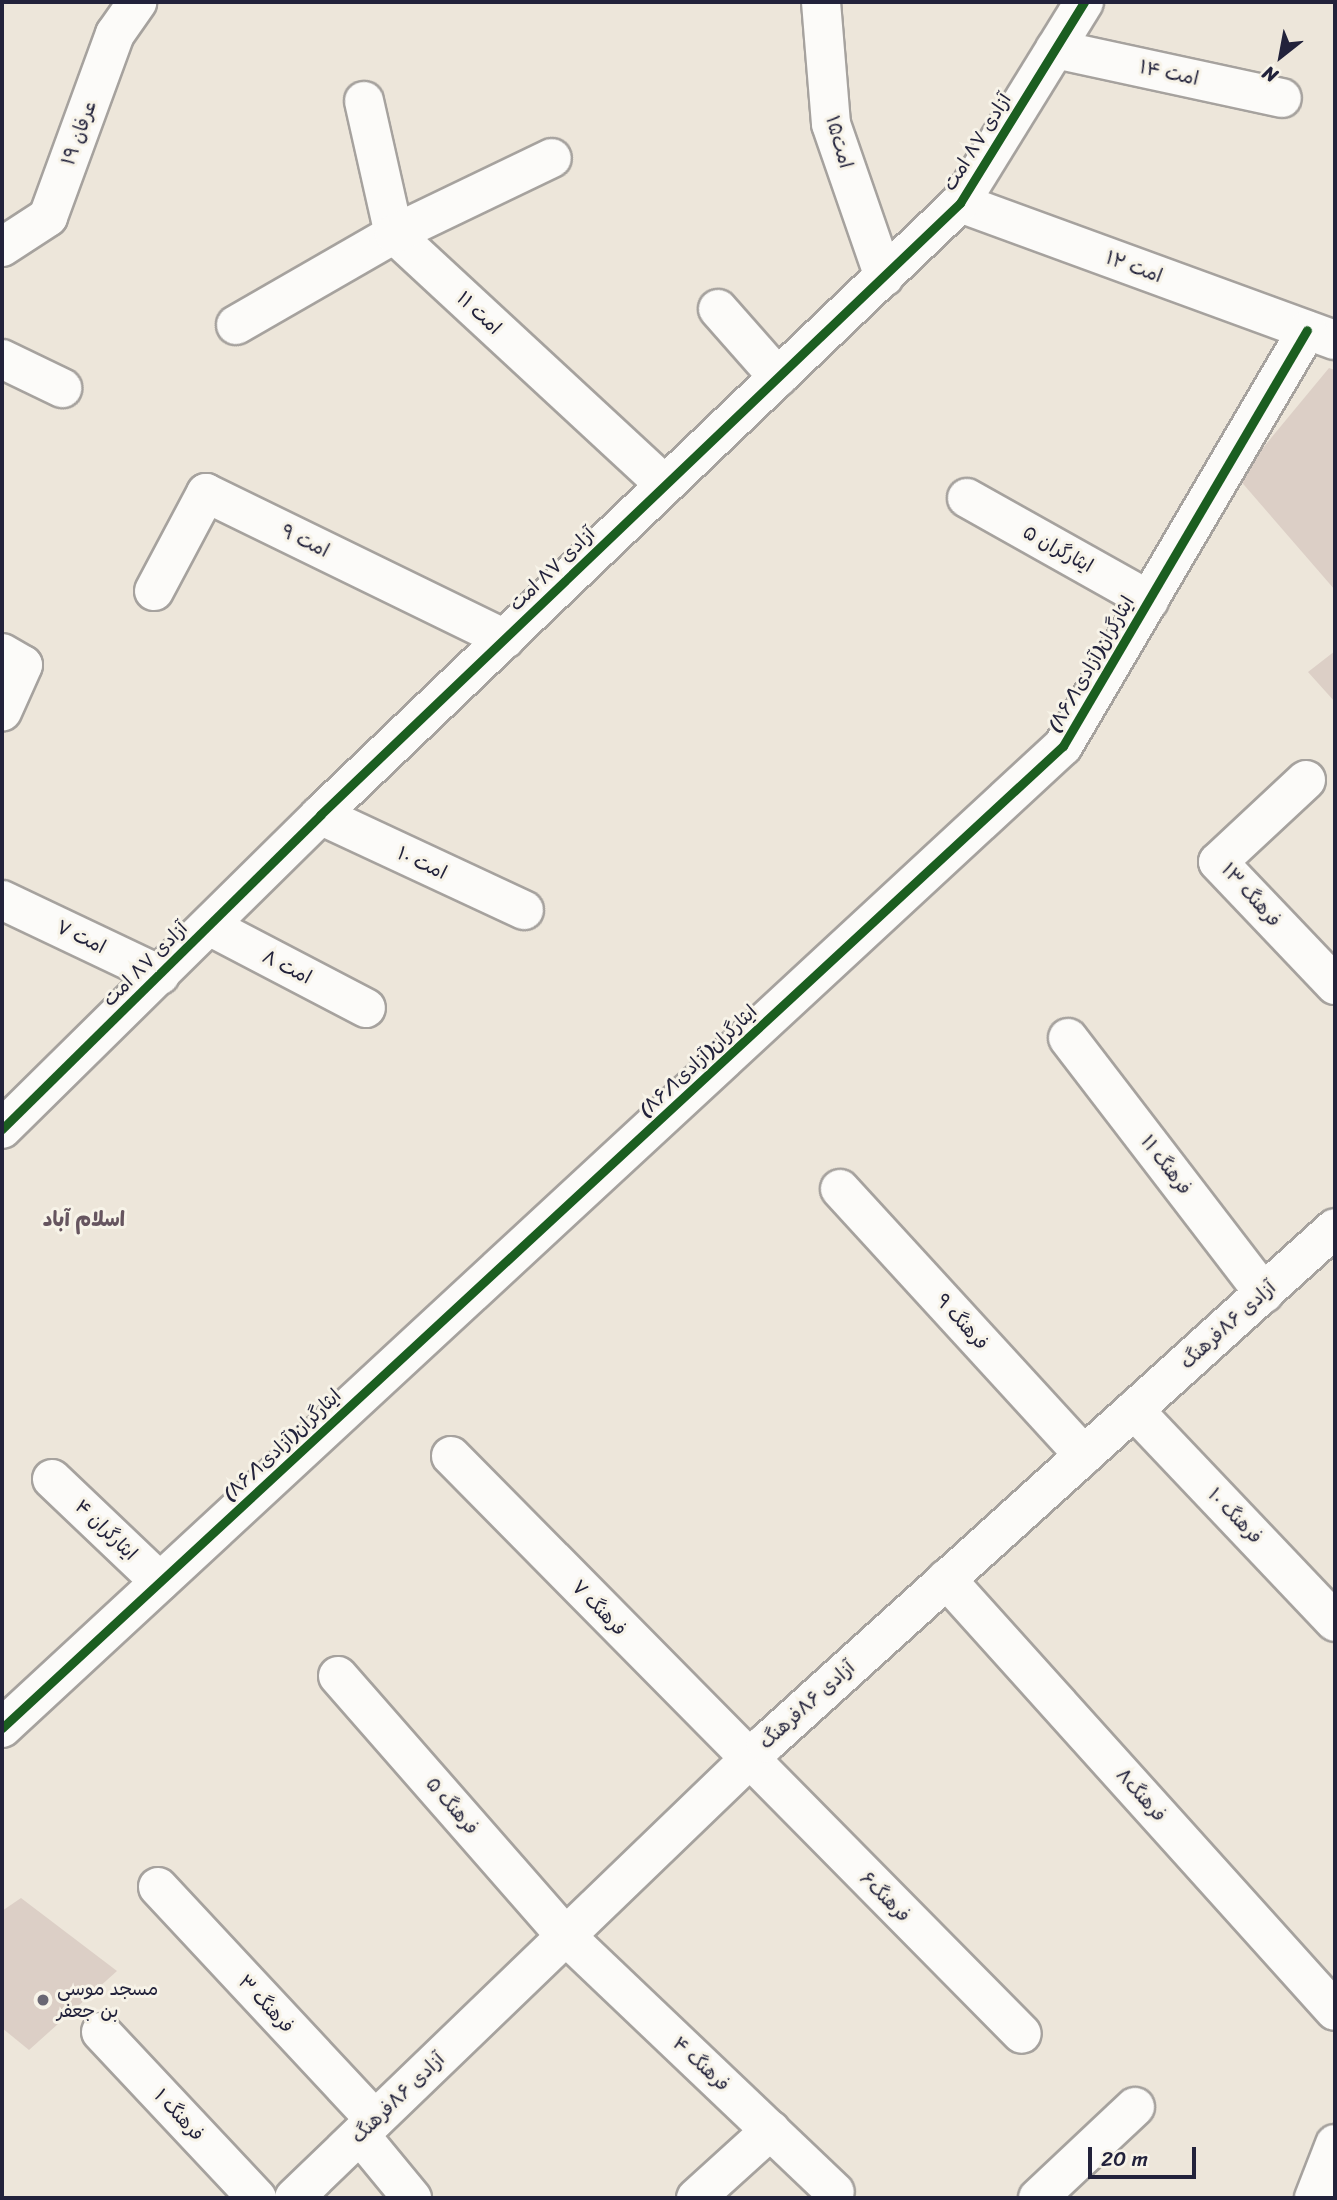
<!DOCTYPE html>
<html>
<head>
<meta charset="utf-8">
<style>
  body { margin:0 }
  #map { position:relative; width:1337px; height:2200px; overflow:hidden; background:#ede6da; font-family:Sriracha,"Playpen Sans Arabic",sans-serif }
  div>[style] { position:absolute }
  .building>* { inset:0; background:#dccfc6 }
  .roads { filter:drop-shadow(2px 0 #a6a29e) drop-shadow(-2px 0 #a6a29e) drop-shadow(0 2px #a6a29e) drop-shadow(0 -2px #a6a29e) }
  .minor>* { height:38px; margin:-19px; padding:0 19px; transform-origin:19px; border-radius:19px; background:#fcfbf9 }
  .cycleway>* { height:9px; margin:-4.5px; padding:0 4.5px; transform-origin:4.5px; border-radius:4.5px; background:#1b5e20 }
  .dots>* { width:19px; height:19px; translate:-50% -50%; box-sizing:border-box; border:4px solid #f7f3e8; border-radius:50% }
  span { translate:-50% -50%; white-space:nowrap; text-align:center; line-height:1.15; -webkit-text-stroke:6px #f7f3e8; paint-order:stroke }
  .street-label { font-size:19px; color:#22223b }
  .poi-label { font-size:19px; color:#22223b }
  .left { translate:0 -50%; text-align:left }
  .neighbourhood-label { font-size:21px; color:#66555f; font-weight:700 }
  .frame { position:absolute; inset:0; border:4px solid #22223b; pointer-events:none }
  .north { position:absolute; left:1246px; top:21px; width:70px; height:70px; -webkit-text-stroke:5px #f7f3e8; paint-order:stroke; rotate:211deg; font-size:19px; font-weight:700; line-height:28px; text-align:center; color:#22223b }
  .north::after { content:''; display:block; margin:auto; width:24px; height:32px; background:#22223b; clip-path:polygon(50% 0,100% 100%,50% 72%,0 100%) }
  .scale { position:absolute; left:1088px; top:2147px; width:108px; height:32px; box-sizing:border-box; border:4px solid #22223b; border-top:0; padding-left:9px; font-size:21px; line-height:24px; white-space:nowrap; color:#22223b; -webkit-text-stroke:5px #f7f3e8; paint-order:stroke }
</style>
</head>
<body>
<div id="map">
  <div class="building">
    <div style="clip-path:polygon(1329px 368px,1335px 370px,1335px 590px,1238px 478px)"></div>
    <div style="clip-path:polygon(1335px 651px,1335px 702px,1308px 672px)"></div>
    <div style="clip-path:polygon(21px 1898px,117px 1971px,29px 2050px,2px 2028px,2px 1911px)"></div>
  </div>
  <div class="roads">
    <div class="minor">
      <div style="left:821px;top:2px;width:122px;rotate:85.3deg"></div>
      <div style="left:831px;top:124px;width:162px;rotate:70.9deg"></div>
      <div style="left:1055px;top:49px;width:232px;rotate:12.2deg"></div>
      <div style="left:364px;top:101px;width:136px;rotate:77.3deg"></div>
      <div style="left:394px;top:234px;width:369px;rotate:42.8deg"></div>
      <div style="left:960px;top:203px;width:399px;rotate:20.1deg"></div>
      <div style="left:2px;top:247px;width:55px;rotate:-33.1deg"></div>
      <div style="left:48px;top:217px;width:195px;rotate:-69.9deg"></div>
      <div style="left:115px;top:34px;width:39px;rotate:-55deg"></div>
      <div style="left:718px;top:309px;width:91px;rotate:48.6deg"></div>
      <div style="left:236px;top:325px;width:182px;rotate:-29.9deg"></div>
      <div style="left:394px;top:234px;width:175px;rotate:-25.7deg"></div>
      <div style="left:2px;top:359px;width:67px;rotate:25.8deg"></div>
      <div style="left:967px;top:498px;width:209px;rotate:29.3deg"></div>
      <div style="left:154px;top:591px;width:111px;rotate:-62deg"></div>
      <div style="left:206px;top:493px;width:333px;rotate:26deg"></div>
      <div style="left:2px;top:653px;width:24px;rotate:30deg"></div>
      <div style="left:23px;top:665px;width:51px;rotate:114.1deg"></div>
      <div style="left:1306px;top:780px;width:120px;rotate:137deg"></div>
      <div style="left:1218px;top:862px;width:170px;rotate:46.4deg"></div>
      <div style="left:320px;top:815px;width:225px;rotate:25deg"></div>
      <div style="left:2px;top:900px;width:175px;rotate:25.4deg"></div>
      <div style="left:209px;top:926px;width:177px;rotate:27.6deg"></div>
      <div style="left:1068px;top:1038px;width:322px;rotate:52.5deg"></div>
      <div style="left:2px;top:1129px;width:447px;rotate:-44.6deg"></div>
      <div style="left:320px;top:815px;width:886px;rotate:-43.72deg"></div>
      <div style="left:960px;top:203px;width:236px;rotate:-58.3deg"></div>
      <div style="left:840px;top:1189px;width:361px;rotate:47.5deg"></div>
      <div style="left:1134px;top:1410px;width:292px;rotate:46.5deg"></div>
      <div style="left:451px;top:1456px;width:812px;rotate:45.35deg"></div>
      <div style="left:52px;top:1479px;width:149px;rotate:43.6deg"></div>
      <div style="left:946px;top:1579px;width:581px;rotate:48deg"></div>
      <div style="left:338px;top:1676px;width:346px;rotate:48.8deg"></div>
      <div style="left:566px;top:1936px;width:371px;rotate:43.6deg"></div>
      <div style="left:2px;top:1728px;width:1446px;rotate:-42.79deg"></div>
      <div style="left:1063px;top:746px;width:482px;rotate:-59.6deg"></div>
      <div style="left:158px;top:1887px;width:318px;rotate:47deg"></div>
      <div style="left:101px;top:2032px;width:228px;rotate:46.8deg"></div>
      <div style="left:360px;top:2135px;width:82px;rotate:50.5deg"></div>
      <div style="left:294px;top:2198px;width:656px;rotate:-43.95deg"></div>
      <div style="left:766px;top:1743px;width:767px;rotate:-42.15deg"></div>
      <div style="left:696px;top:2198px;width:101px;rotate:-42.2deg"></div>
      <div style="left:1038px;top:2198px;width:133px;rotate:-43.2deg"></div>
      <div style="left:1314px;top:2198px;width:58px;rotate:-68.7deg"></div>
    </div>
  </div>
  <div class="cycleway">
    <div style="left:2px;top:1129px;width:447px;rotate:-44.6deg"></div>
    <div style="left:320px;top:815px;width:886px;rotate:-43.72deg"></div>
    <div style="left:960px;top:203px;width:236px;rotate:-58.3deg"></div>
    <div style="left:2px;top:1728px;width:1446px;rotate:-42.79deg"></div>
    <div style="left:1063px;top:746px;width:482px;rotate:-59.6deg"></div>
  </div>
  <div class="dots">
    <div style="left:43px;top:2000px;background:#696773"></div>
  </div>
  <div class="street-label">
    <span style="left:1169px;top:73px;rotate:12deg">امت ۱۴</span>
    <span style="left:79px;top:133px;rotate:-70deg">عرفان ۱۹</span>
    <span style="left:839px;top:142px;rotate:74deg">امت۱۵</span>
    <span style="left:977px;top:142px;rotate:-58deg">آزادی ۸۷ امت</span>
    <span style="left:1134px;top:267px;rotate:20deg">امت ۱۲</span>
    <span style="left:479px;top:313px;rotate:43deg">امت ۱۱</span>
    <span style="left:305px;top:541px;rotate:26deg">امت ۹</span>
    <span style="left:1058px;top:549px;rotate:29deg">ایثارگران ۵</span>
    <span style="left:552px;top:569px;rotate:-44deg">آزادی ۸۷ امت</span>
    <span style="left:1091px;top:664px;rotate:-60deg">ایثارگران(آزادی۸۶/۱)</span>
    <span style="left:422px;top:863px;rotate:25deg">امت ۱۰</span>
    <span style="left:1251px;top:895px;rotate:48deg">فرهنگ ۱۳</span>
    <span style="left:81px;top:937px;rotate:26deg">امت ۷</span>
    <span style="left:145px;top:964px;rotate:-45deg">آزادی ۸۷ امت</span>
    <span style="left:287px;top:967px;rotate:27deg">امت ۸</span>
    <span style="left:698px;top:1061px;rotate:-43deg">ایثارگران(آزادی۸۶/۱)</span>
    <span style="left:1166px;top:1165px;rotate:52deg">فرهنگ ۱۱</span>
    <span style="left:962px;top:1322px;rotate:48deg">فرهنگ ۹</span>
    <span style="left:1228px;top:1325px;rotate:-42deg">آزادی ۸۶فرهنگ</span>
    <span style="left:282px;top:1445px;rotate:-43deg">ایثارگران(آزادی۸۶/۱)</span>
    <span style="left:1235px;top:1516px;rotate:46deg">فرهنگ ۱۰</span>
    <span style="left:106px;top:1530px;rotate:44deg">ایثارگران ۴</span>
    <span style="left:599px;top:1608px;rotate:46deg">فرهنگ ۷</span>
    <span style="left:807px;top:1705px;rotate:-42deg">آزادی ۸۶فرهنگ</span>
    <span style="left:1141px;top:1795px;rotate:48deg">فرهنگ۸</span>
    <span style="left:452px;top:1806px;rotate:49deg">فرهنگ ۵</span>
    <span style="left:885px;top:1897px;rotate:45deg">فرهنگ۶</span>
    <span style="left:266px;top:2004px;rotate:47deg">فرهنگ ۳</span>
    <span style="left:701px;top:2064px;rotate:43deg">فرهنگ ۴</span>
    <span style="left:398px;top:2098px;rotate:-44deg">آزادی ۸۶فرهنگ</span>
    <span style="left:179px;top:2115px;rotate:47deg">فرهنگ ۱</span>
  </div>
  <div class="poi-label">
    <span class="left" style="left:57px;top:2000px">مسجد موسی<br>بن جعفر</span>
  </div>
  <div class="neighbourhood-label">
    <span style="left:84px;top:1219px">اسلام آباد</span>
  </div>
  <div class="frame"></div>
  <div class="north">N</div>
  <div class="scale">20 m</div>
</div>
</body>
</html>
